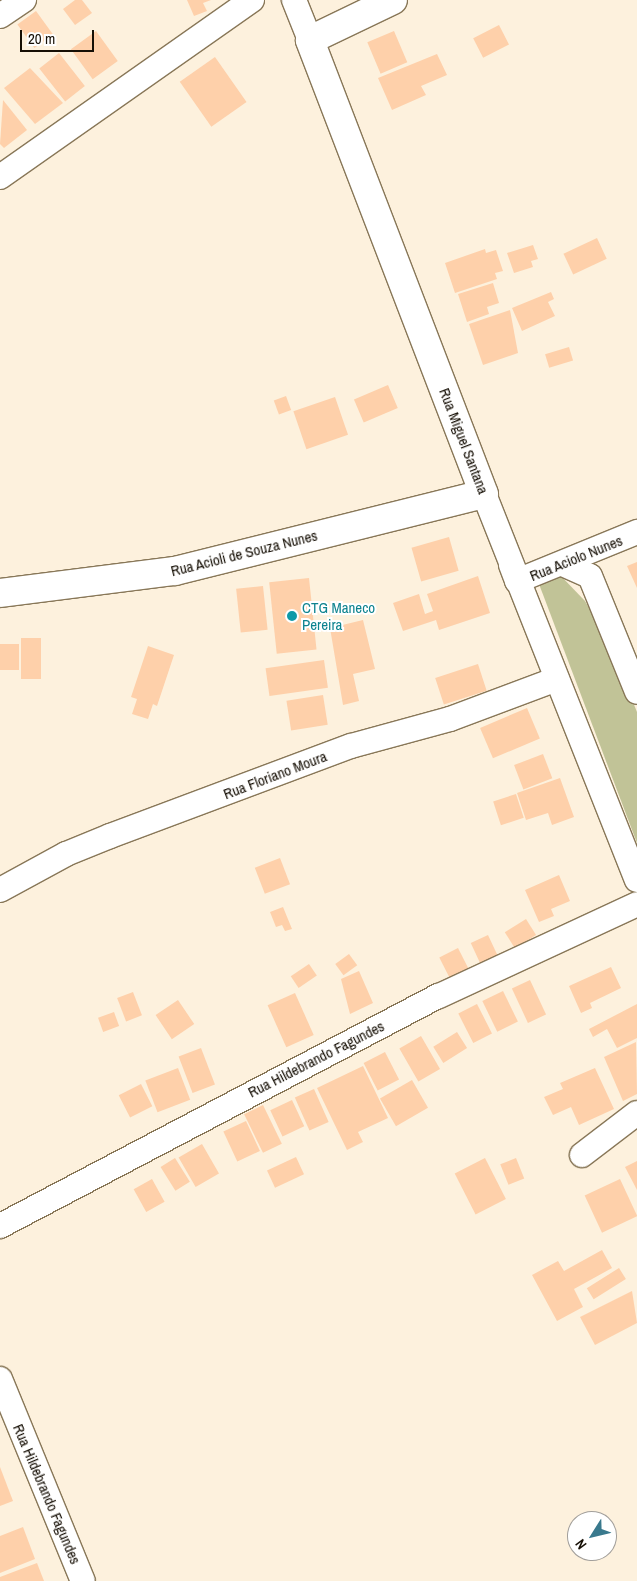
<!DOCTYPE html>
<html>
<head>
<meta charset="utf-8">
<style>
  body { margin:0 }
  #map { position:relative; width:637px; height:1581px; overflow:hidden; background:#fdf1dd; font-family:"Archivo Narrow",sans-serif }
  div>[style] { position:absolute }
  .green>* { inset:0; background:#c1c397 }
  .building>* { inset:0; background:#fed0aa; transform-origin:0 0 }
  .roads { filter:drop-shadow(1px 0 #887758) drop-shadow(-1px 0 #887758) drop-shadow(0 1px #887758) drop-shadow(0 -1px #887758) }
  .street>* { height:24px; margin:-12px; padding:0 12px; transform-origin:12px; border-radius:12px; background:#fff }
  .secondary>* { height:28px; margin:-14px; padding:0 14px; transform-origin:14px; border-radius:14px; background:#fff }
  .dots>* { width:14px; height:14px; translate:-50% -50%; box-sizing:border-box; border:2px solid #fff; border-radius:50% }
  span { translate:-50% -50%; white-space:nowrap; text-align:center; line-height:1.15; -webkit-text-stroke:4px #fff; paint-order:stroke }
  .street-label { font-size:15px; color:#160f05 }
  .culture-label { font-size:15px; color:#0d838f }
  .left { translate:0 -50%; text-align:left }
  .north { position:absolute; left:567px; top:1511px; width:50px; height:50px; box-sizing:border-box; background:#fff; border:1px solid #a29f9b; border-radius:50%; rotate:234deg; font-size:14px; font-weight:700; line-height:20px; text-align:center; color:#160f05 }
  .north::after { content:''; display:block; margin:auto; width:18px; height:22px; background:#39798d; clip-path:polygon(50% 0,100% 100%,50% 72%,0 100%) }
  .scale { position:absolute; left:20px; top:30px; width:74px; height:22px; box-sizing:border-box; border:2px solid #160f05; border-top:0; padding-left:6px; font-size:15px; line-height:18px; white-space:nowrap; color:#160f05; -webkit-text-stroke:4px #fff; paint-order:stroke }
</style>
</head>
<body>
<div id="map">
  <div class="green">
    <div style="clip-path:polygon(560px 575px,585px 601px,607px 639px,637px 712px,637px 843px,539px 584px)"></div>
  </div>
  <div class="building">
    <div style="clip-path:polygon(75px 0,82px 0,92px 13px,75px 25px,63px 9px)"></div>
    <div style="clip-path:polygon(187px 0,211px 0,203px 3px,207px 11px,194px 16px)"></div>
    <div style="left:36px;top:11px;width:29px;height:23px;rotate:54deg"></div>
    <div style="left:499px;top:25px;width:22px;height:29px;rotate:63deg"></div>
    <div style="left:96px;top:31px;width:37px;height:31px;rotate:54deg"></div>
    <div style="left:394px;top:31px;width:34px;height:29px;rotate:67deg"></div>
    <div style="left:59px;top:53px;width:42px;height:25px;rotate:52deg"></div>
    <div style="clip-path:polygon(437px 54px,447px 75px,421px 86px,426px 95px,392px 110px,378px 78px)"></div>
    <div style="left:215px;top:57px;width:55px;height:43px;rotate:55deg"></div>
    <div style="clip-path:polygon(30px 68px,63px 103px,35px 124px,4px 88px)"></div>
    <div style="clip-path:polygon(3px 100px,27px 130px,4px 148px,0 144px)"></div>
    <div style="left:597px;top:238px;width:23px;height:37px;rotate:65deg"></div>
    <div style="clip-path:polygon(533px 245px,538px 259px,531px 261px,533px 267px,514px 273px,507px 253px)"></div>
    <div style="clip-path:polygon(485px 249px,486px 253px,496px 250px,503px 271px,495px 273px,497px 279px,455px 293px,445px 263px)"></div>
    <div style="clip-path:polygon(493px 283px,499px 303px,487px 307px,489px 314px,467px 322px,458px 294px)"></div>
    <div style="clip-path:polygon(551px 292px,554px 299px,548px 302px,555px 316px,522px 331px,512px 308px)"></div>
    <div style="clip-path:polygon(510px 310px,518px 353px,483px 365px,469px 324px)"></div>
    <div style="left:569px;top:347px;width:14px;height:25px;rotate:73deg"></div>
    <div style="left:388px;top:385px;width:25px;height:37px;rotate:67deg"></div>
    <div style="left:286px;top:396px;width:15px;height:13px;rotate:70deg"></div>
    <div style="left:335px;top:397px;width:40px;height:44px;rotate:71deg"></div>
    <div style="left:449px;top:537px;width:35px;height:39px;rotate:74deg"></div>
    <div style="clip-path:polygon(637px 562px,637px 588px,627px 566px)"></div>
    <div style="clip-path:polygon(478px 576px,490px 613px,439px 630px,436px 620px,403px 631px,393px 603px,419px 594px,425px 614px,433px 611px,427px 594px)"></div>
    <div style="left:309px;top:578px;width:72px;height:40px;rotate:84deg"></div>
    <div style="left:263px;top:586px;width:44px;height:27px;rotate:84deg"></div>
    <div style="clip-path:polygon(363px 620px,375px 669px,353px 674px,359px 701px,343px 705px,330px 628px)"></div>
    <div style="left:21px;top:638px;width:20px;height:41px"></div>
    <div style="left:0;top:644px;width:19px;height:26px"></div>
    <div style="clip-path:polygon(148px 646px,174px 655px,157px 706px,153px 704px,148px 719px,132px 714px,137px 699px,131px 697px)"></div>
    <div style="left:324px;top:660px;width:28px;height:59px;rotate:82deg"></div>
    <div style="left:478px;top:664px;width:28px;height:45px;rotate:72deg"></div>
    <div style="left:323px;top:695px;width:30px;height:37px;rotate:81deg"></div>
    <div style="left:527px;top:708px;width:33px;height:51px;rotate:67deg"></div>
    <div style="left:543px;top:754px;width:26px;height:31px;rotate:69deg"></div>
    <div style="clip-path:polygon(560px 778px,574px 817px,552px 825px,548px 813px,526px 820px,517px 793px)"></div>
    <div style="left:516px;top:794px;width:25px;height:24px;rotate:72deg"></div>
    <div style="left:280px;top:858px;width:28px;height:27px;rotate:69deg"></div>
    <div style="clip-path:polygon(559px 875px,570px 901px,551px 909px,554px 916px,539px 922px,525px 890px)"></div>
    <div style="clip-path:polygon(283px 907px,292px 929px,285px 931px,282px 925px,276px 927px,270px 912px)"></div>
    <div style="left:526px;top:919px;width:19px;height:25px;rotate:58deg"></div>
    <div style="left:488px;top:935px;width:31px;height:19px;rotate:65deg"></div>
    <div style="left:458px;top:948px;width:33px;height:21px;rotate:63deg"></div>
    <div style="left:349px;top:954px;width:14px;height:17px;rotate:54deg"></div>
    <div style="left:309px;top:964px;width:14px;height:22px;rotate:56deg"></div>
    <div style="clip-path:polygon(611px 967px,621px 988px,590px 1003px,592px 1008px,581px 1013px,569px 986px)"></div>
    <div style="clip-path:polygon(359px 971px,373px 1003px,350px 1014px,341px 979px)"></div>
    <div style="left:530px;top:980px;width:38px;height:20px;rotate:65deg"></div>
    <div style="left:503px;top:991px;width:34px;height:23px;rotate:64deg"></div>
    <div style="left:133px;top:992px;width:25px;height:17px;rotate:69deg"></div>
    <div style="left:295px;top:993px;width:46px;height:30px;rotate:66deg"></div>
    <div style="left:178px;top:1000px;width:29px;height:27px;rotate:56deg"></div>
    <div style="left:477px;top:1004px;width:33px;height:21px;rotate:63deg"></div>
    <div style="clip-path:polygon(637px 1004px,637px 1038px,617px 1048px,607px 1029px,593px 1037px,589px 1029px)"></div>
    <div style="left:114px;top:1012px;width:15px;height:17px;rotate:70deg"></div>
    <div style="left:457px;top:1032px;width:19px;height:28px;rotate:58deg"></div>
    <div style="left:421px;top:1036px;width:38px;height:25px;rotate:60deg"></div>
    <div style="clip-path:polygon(636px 1042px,637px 1094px,623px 1101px,604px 1057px)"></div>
    <div style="left:201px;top:1048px;width:39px;height:24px;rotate:69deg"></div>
    <div style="left:385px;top:1052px;width:31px;height:24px;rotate:63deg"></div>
    <div style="clip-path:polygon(363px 1066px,388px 1118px,358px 1132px,363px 1142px,347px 1150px,317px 1088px)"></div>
    <div style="left:178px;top:1068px;width:34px;height:35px;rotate:69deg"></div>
    <div style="clip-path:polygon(595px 1068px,614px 1109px,579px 1125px,571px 1107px,553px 1115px,544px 1097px,563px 1089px,560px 1083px)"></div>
    <div style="left:412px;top:1080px;width:32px;height:37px;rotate:60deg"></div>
    <div style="left:141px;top:1084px;width:25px;height:25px;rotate:63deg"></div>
    <div style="left:314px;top:1089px;width:36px;height:21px;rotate:66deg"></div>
    <div style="left:292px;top:1100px;width:29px;height:24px;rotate:65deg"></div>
    <div style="left:263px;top:1105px;width:43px;height:21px;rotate:64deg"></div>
    <div style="left:246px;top:1121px;width:33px;height:25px;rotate:65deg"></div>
    <div style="left:202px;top:1144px;width:34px;height:27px;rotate:60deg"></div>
    <div style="left:296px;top:1157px;width:19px;height:32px;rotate:65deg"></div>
    <div style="left:175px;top:1158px;width:28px;height:17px;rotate:58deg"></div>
    <div style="left:485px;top:1158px;width:46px;height:34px;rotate:63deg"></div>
    <div style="left:516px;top:1158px;width:22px;height:17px;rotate:68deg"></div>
    <div style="clip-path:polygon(637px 1161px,637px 1190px,625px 1167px)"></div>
    <div style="left:152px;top:1179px;width:26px;height:21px;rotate:61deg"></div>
    <div style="left:620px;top:1179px;width:41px;height:39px;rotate:65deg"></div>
    <div style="clip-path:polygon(602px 1250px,612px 1268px,574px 1289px,583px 1307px,557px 1321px,532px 1275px,558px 1261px,564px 1271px)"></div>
    <div style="left:619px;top:1268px;width:13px;height:38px;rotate:58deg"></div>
    <div style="clip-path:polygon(632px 1291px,637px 1323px,595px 1345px,580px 1317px)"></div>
    <div style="clip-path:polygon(0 1467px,13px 1501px,0 1506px)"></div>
    <div style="clip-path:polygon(23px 1527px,35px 1559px,0 1573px,0 1536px)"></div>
    <div style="clip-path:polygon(37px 1563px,44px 1581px,0 1581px,0 1577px)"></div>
  </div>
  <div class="roads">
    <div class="street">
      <div style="left:294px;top:0;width:43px;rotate:68.2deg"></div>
      <div style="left:0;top:16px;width:29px;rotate:-34deg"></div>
      <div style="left:0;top:177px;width:308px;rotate:-35.1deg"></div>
      <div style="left:484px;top:494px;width:415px;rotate:68.4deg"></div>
      <div style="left:511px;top:565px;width:17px;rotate:69deg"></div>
      <div style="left:517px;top:581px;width:130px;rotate:-22.2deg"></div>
      <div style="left:565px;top:565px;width:27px;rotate:24deg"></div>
      <div style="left:590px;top:576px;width:125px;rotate:67.9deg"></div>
      <div style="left:0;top:890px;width:75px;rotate:-28.6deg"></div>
      <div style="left:66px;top:854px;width:48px;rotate:-22.2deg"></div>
      <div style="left:110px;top:836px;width:257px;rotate:-20.5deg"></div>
      <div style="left:351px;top:746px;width:103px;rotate:-15.3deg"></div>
      <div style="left:450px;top:719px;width:114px;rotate:-20.5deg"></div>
      <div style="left:582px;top:1155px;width:69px;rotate:-37.4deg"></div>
      <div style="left:0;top:1226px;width:496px;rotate:-27.7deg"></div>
      <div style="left:439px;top:996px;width:218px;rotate:-24.9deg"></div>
      <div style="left:0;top:1379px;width:218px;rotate:67.7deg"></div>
    </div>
    <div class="secondary">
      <div style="left:0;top:593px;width:176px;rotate:-7.2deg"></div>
      <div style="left:175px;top:571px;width:318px;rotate:-14deg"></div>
      <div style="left:484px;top:494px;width:486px;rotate:-111deg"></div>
      <div style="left:310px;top:40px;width:92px;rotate:-25.7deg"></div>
    </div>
  </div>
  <div class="dots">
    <div style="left:292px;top:616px;background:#0f9aa8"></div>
  </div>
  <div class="street-label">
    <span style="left:464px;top:441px;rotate:69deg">Rua Miguel Santana</span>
    <span style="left:244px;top:553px;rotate:-14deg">Rua Acioli de Souza Nunes</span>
    <span style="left:576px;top:558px;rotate:-22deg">Rua Aciolo Nunes</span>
    <span style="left:275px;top:775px;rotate:-21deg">Rua Floriano Moura</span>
    <span style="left:316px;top:1059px;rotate:-27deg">Rua Hildebrando Fagundes</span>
    <span style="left:47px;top:1494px;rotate:67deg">Rua Hildebrando Fagundes</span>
  </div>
  <div class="culture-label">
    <span class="left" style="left:302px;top:616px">CTG Maneco<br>Pereira</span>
  </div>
  <div class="north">N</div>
  <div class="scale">20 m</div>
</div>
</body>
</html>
